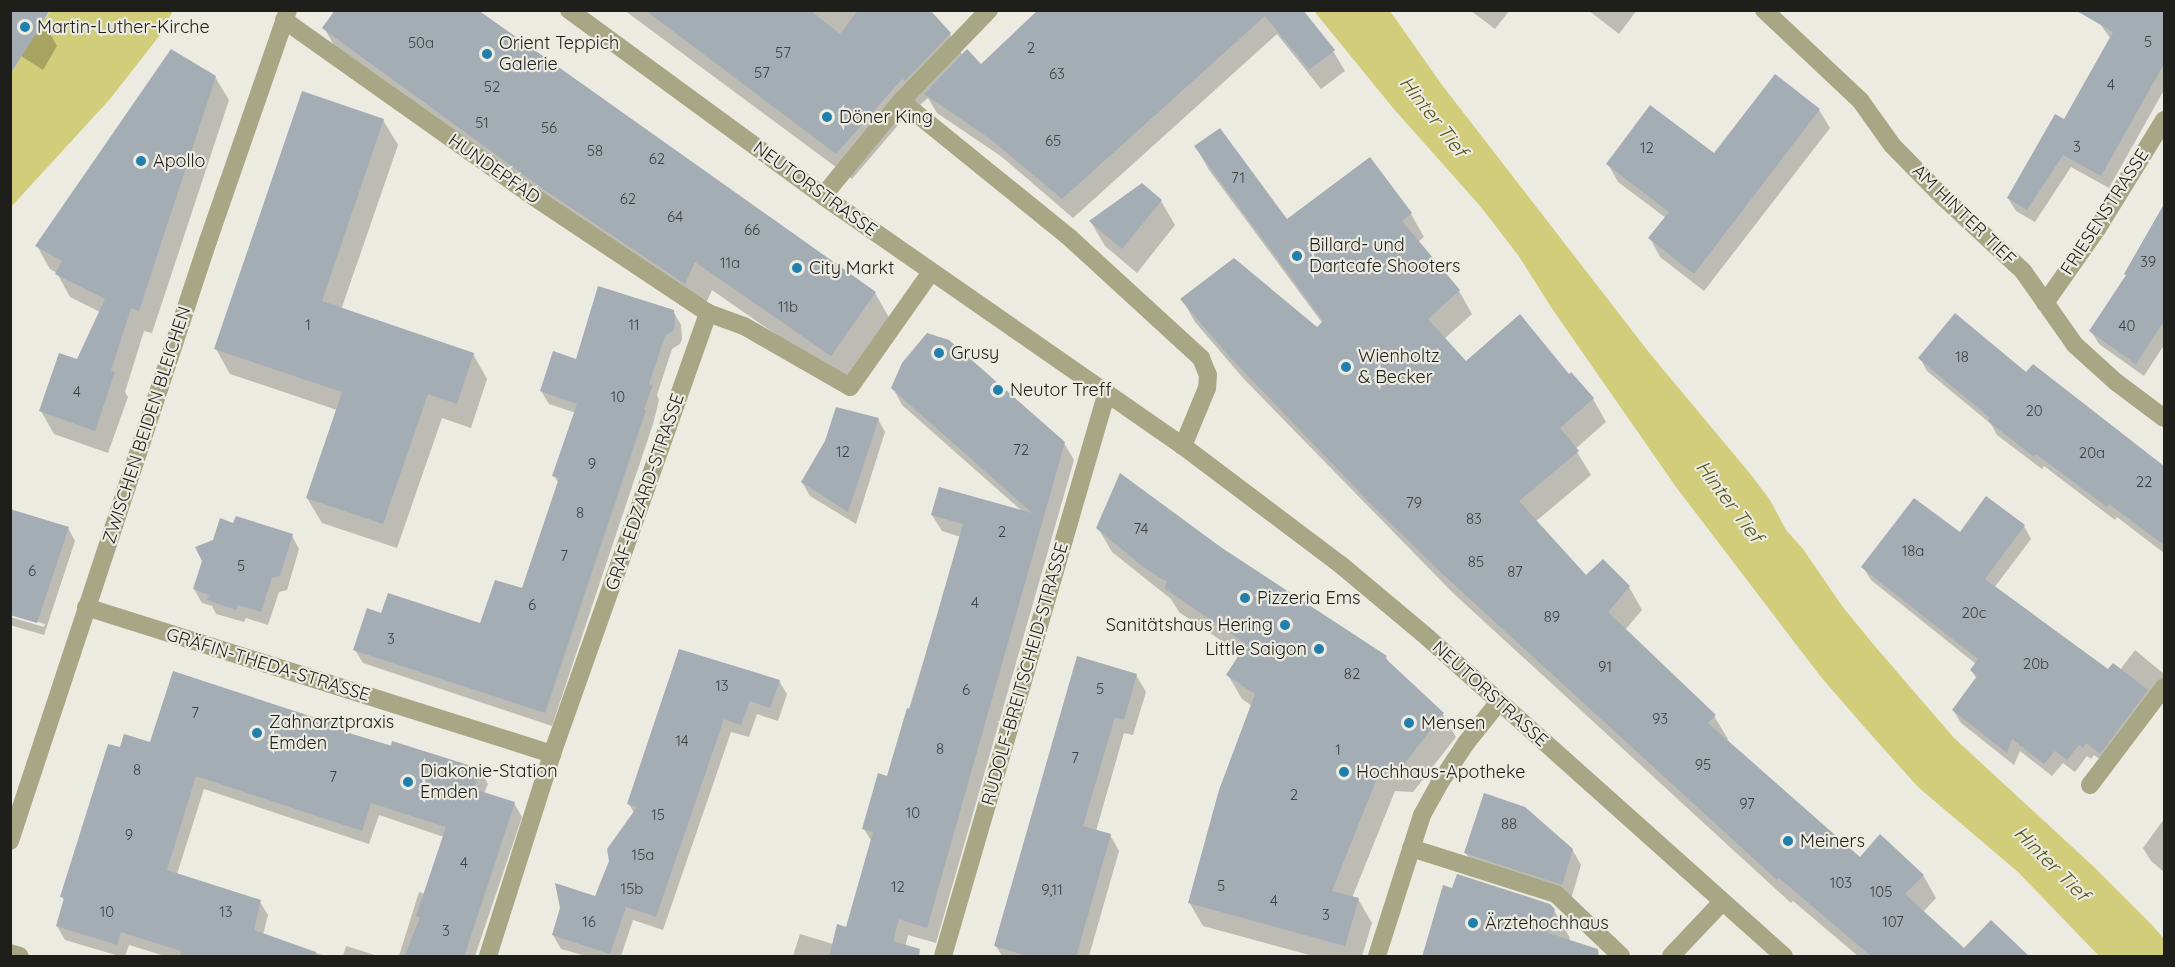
<!DOCTYPE html>
<html>
<head>
<meta charset="utf-8">
<style>
  body { margin:0 }
  #map { position:relative; width:2175px; height:967px; overflow:hidden; background:#ebebe1; font-family:Quicksand,sans-serif }
  div>[style] { position:absolute }
  .water>* { inset:0; background:#d1cd7a }
  .shadow>* { inset:0; background:#0003 }
  .building>* { inset:0; background:#a4adb3 }
  .minor>* { height:18px; margin:-9px; padding:0 9px; transform-origin:9px; border-radius:9px; background:#a8a785 }
  .dots>* { width:16px; height:16px; translate:-50% -50%; box-sizing:border-box; border:3px solid #ebebe1; border-radius:50% }
  span { translate:-50% -50%; white-space:nowrap; text-align:center; line-height:1.15; -webkit-text-stroke:4.5px #ebebe1; paint-order:stroke }
  .number-label { font-size:15px; color:#404241 }
  .number-label span { -webkit-text-stroke-width:0 }
  .poi-label { font-size:18px; color:#1e1e1b }
  .left { translate:0 -50%; text-align:left }
  .right { translate:-100% -50%; text-align:right }
  .street-label { font-size:18px; color:#1e1e1b }
  .water-label { font-size:20px; color:#5b581b; font-style:italic }
  .frame { position:absolute; inset:0; border:12px solid #1e1e1b; pointer-events:none }
</style>
</head>
<body>
<div id="map">
  <div class="water">
    <div style="clip-path:polygon(50px 11px,173px 11px,160px 35px,110px 99px,11px 207px,11px 73px)"></div>
    <div style="clip-path:polygon(1314px 11px,1390px 11px,1442px 85px,1651px 355px,1752px 476px,1770px 500px,1786px 530px,1803px 549px,1842px 606px,1873px 644px,1954px 738px,2094px 867px,2152px 925px,2164px 939px,2164px 956px,2099px 956px,2018px 872px,1918px 787px,1866px 729px,1821px 677px,1676px 487px,1553px 310px,1518px 255px,1481px 207px,1393px 108px)"></div>
  </div>
  <div class="shadow">
    <div style="clip-path:polygon(624px 10px,928px 10px,950px 34px,963px 56px,981px 66px,1041px 10px,1301px 10px,1333px 51px,1345px 71px,1321px 89px,1277px 34px,1073px 218px,1002px 157px,937px 113px,928px 98px,920px 105px,917px 103px,852px 179px)"></div>
    <div style="clip-path:polygon(1470px 10px,1510px 10px,1495px 29px)"></div>
    <div style="clip-path:polygon(1588px 10px,1637px 10px,1619px 34px)"></div>
    <div style="clip-path:polygon(2107px 10px,2164px 10px,2164px 90px,2109px 188px,2071px 167px,2035px 222px,2016px 211px,2008px 198px,2065px 121px,2111px 39px,2100px 24px)"></div>
    <div style="clip-path:polygon(43px 21px,57px 46px,43px 70px,10px 49px)"></div>
    <div style="clip-path:polygon(324px 28px,875px 293px,891px 321px,847px 384px,712px 290px,702px 312px,341px 57px)"></div>
    <div style="clip-path:polygon(215px 77px,229px 100px,152px 333px,144px 331px,125px 392px,128px 397px,108px 453px,54px 434px,41px 411px,78px 361px,100px 312px,70px 297px,57px 273px,50px 269px,37px 246px)"></div>
    <div style="clip-path:polygon(1819px 110px,1830px 128px,1704px 291px,1660px 257px,1650px 238px,1666px 218px,1618px 182px,1608px 164px,1715px 155px)"></div>
    <div style="clip-path:polygon(383px 120px,398px 145px,341px 310px,473px 354px,487px 379px,471px 428px,442px 418px,397px 548px,322px 523px,307px 498px,337px 410px,230px 374px,216px 349px)"></div>
    <div style="clip-path:polygon(1196px 147px,1287px 221px,1411px 214px,1424px 237px,1418px 242px,1459px 291px,1472px 314px,1444px 339px,1466px 363px,1569px 376px,1593px 399px,1606px 422px,1575px 449px,1591px 475px,1535px 522px,1586px 577px,1629px 587px,1642px 610px,1625px 630px,1714px 716px,1728px 739px,1726px 741px,1860px 859px,1923px 875px,1936px 898px,1923px 912px,1964px 950px,2028px 956px,1858px 956px,1793px 901px,1791px 903px,1452px 592px,1243px 378px,1195px 322px,1182px 299px,1318px 329px,1323px 324px,1209px 170px)"></div>
    <div style="clip-path:polygon(1161px 201px,1175px 225px,1137px 273px,1105px 246px,1091px 222px)"></div>
    <div style="clip-path:polygon(2164px 209px,2164px 345px,2144px 376px,2099px 344px,2091px 331px,2127px 277px)"></div>
    <div style="clip-path:polygon(673px 311px,681px 325px,682px 339px,680px 344px,672px 349px,657px 395px,659px 400px,653px 424px,552px 726px,363px 663px,355px 650px,382px 614px,481px 625px,523px 590px,559px 484px,554px 476px,576px 413px,549px 404px,541px 391px,577px 361px)"></div>
    <div style="clip-path:polygon(1920px 358px,2026px 374px,2033px 366px,2164px 468px,2164px 553px,2117px 517px,2115px 520px,2044px 466px,2042px 469px,1997px 435px,1991px 424px,1927px 371px)"></div>
    <div style="clip-path:polygon(893px 388px,1064px 443px,1074px 460px,936px 943px,908px 935px,903px 956px,793px 956px,800px 934px,833px 944px,847px 928px,872px 842px,864px 829px,888px 778px,961px 537px,942px 531px,932px 515px,1023px 512px,902px 405px)"></div>
    <div style="clip-path:polygon(878px 419px,885px 432px,856px 524px,810px 496px,802px 482px)"></div>
    <div style="clip-path:polygon(234px 525px,292px 536px,299px 549px,287px 590px,279px 592px,268px 625px,246px 618px,244px 622px,216px 614px,212px 606px,202px 603px,194px 589px,214px 542px)"></div>
    <div style="clip-path:polygon(2024px 526px,2031px 539px,1994px 588px,2109px 671px,2120px 670px,2135px 650px,2164px 674px,2164px 692px,2107px 765px,2094px 755px,2091px 759px,2087px 756px,2075px 772px,2063px 763px,2052px 776px,2020px 751px,2014px 765px,1961px 723px,1953px 710px,1977px 679px,1971px 670px,1976px 664px,1871px 580px,1863px 567px,1960px 534px)"></div>
    <div style="clip-path:polygon(68px 528px,75px 541px,44px 635px,10px 625px,10px 617px,44px 627px,45px 624px,10px 613px)"></div>
    <div style="clip-path:polygon(1098px 528px,1221px 550px,1386px 657px,1391px 666px,1442px 713px,1456px 737px,1413px 792px,1395px 791px,1352px 898px,1358px 899px,1372px 923px,1362px 956px,1313px 956px,1203px 926px,1189px 902px,1252px 706px,1242px 699px,1228px 675px,1241px 654px,1179px 612px,1171px 599px,1112px 552px)"></div>
    <div style="clip-path:polygon(680px 650px,779px 681px,787px 694px,778px 721px,757px 714px,749px 737px,731px 732px,663px 930px,633px 920px,621px 956px,586px 956px,561px 949px,553px 935px,596px 898px,634px 813px,629px 804px)"></div>
    <div style="clip-path:polygon(1136px 675px,1146px 692px,1133px 735px,1124px 733px,1096px 831px,1110px 835px,1119px 851px,1089px 956px,1002px 956px,996px 946px)"></div>
    <div style="clip-path:polygon(346px 733px,480px 770px,488px 784px,484px 793px,514px 803px,522px 817px,475px 956px,399px 956px,419px 892px,425px 894px,444px 837px,379px 815px,369px 844px,204px 789px,177px 874px,260px 902px,268px 915px,263px 935px,325px 956px,165px 956px,129px 945px,125px 956px,119px 956px,65px 940px,57px 926px,65px 901px,62px 897px,121px 749px,151px 744px)"></div>
    <div style="clip-path:polygon(2164px 819px,2164px 872px,2151px 861px,2143px 848px)"></div>
    <div style="clip-path:polygon(1572px 849px,1581px 865px,1571px 899px,1474px 868px,1466px 853px)"></div>
    <div style="clip-path:polygon(1444px 887px,1554px 910px,1570px 938px,1565px 955px)"></div>
    <div style="clip-path:polygon(346px 946px,378px 956px,343px 956px)"></div>
  </div>
  <div class="building">
    <div style="clip-path:polygon(10px 10px,50px 10px,10px 75px)"></div>
    <div style="clip-path:polygon(335px 10px,478px 10px,876px 292px,831px 356px,695px 262px,685px 284px,543px 189px,322px 28px)"></div>
    <div style="clip-path:polygon(645px 10px,810px 10px,840px 34px,858px 10px,930px 10px,951px 33px,905px 81px,902px 79px,836px 154px)"></div>
    <div style="clip-path:polygon(1038px 10px,1303px 10px,1335px 50px,1309px 70px,1265px 16px,1062px 199px,989px 138px,924px 94px,967px 49px,981px 64px)"></div>
    <div style="clip-path:polygon(2075px 10px,2164px 10px,2164px 64px,2101px 176px,2063px 155px,2027px 210px,2007px 198px,2055px 114px,2064px 119px,2113px 32px)"></div>
    <div style="clip-path:polygon(171px 49px,216px 76px,139px 311px,131px 308px,111px 371px,115px 372px,95px 431px,39px 411px,59px 353px,77px 359px,105px 299px,55px 274px,62px 261px,35px 246px)"></div>
    <div style="clip-path:polygon(1775px 74px,1820px 109px,1694px 274px,1648px 238px,1669px 212px,1606px 164px,1650px 105px,1714px 153px)"></div>
    <div style="clip-path:polygon(302px 91px,384px 119px,322px 301px,474px 353px,457px 404px,428px 394px,383px 524px,306px 498px,342px 392px,214px 349px)"></div>
    <div style="clip-path:polygon(1220px 128px,1287px 219px,1370px 157px,1412px 213px,1402px 221px,1460px 290px,1428px 319px,1466px 361px,1520px 314px,1569px 374px,1571px 372px,1594px 398px,1560px 428px,1579px 451px,1519px 501px,1586px 575px,1603px 559px,1630px 586px,1608px 612px,1716px 715px,1708px 723px,1860px 857px,1880px 834px,1924px 875px,1905px 894px,1964px 948px,1991px 920px,2030px 957px,1872px 957px,1779px 878px,1777px 880px,1437px 569px,1367px 500px,1228px 355px,1180px 299px,1234px 258px,1317px 327px,1323px 321px,1194px 146px)"></div>
    <div style="clip-path:polygon(1142px 183px,1162px 200px,1122px 249px,1089px 221px)"></div>
    <div style="clip-path:polygon(2164px 204px,2164px 321px,2136px 364px,2089px 331px,2126px 275px,2124px 274px)"></div>
    <div style="clip-path:polygon(598px 286px,674px 310px,675px 325px,673px 331px,665px 336px,649px 384px,653px 385px,644px 409px,646px 410px,545px 713px,353px 650px,367px 608px,381px 613px,388px 593px,480px 623px,495px 580px,522px 588px,559px 478px,552px 476px,577px 404px,540px 391px,553px 351px,576px 359px)"></div>
    <div style="clip-path:polygon(1955px 313px,2026px 372px,2033px 364px,2164px 466px,2164px 545px,2109px 504px,2107px 507px,2036px 454px,2034px 457px,1988px 421px,1990px 418px,1918px 358px)"></div>
    <div style="clip-path:polygon(927px 333px,949px 340px,1065px 442px,927px 928px,899px 919px,893px 941px,920px 949px,919px 957px,829px 957px,837px 924px,846px 927px,873px 832px,862px 829px,878px 773px,887px 776px,907px 708px,910px 709px,963px 524px,931px 515px,939px 487px,1032px 513px,891px 388px,902px 363px)"></div>
    <div style="clip-path:polygon(836px 407px,879px 418px,848px 512px,801px 482px,825px 441px)"></div>
    <div style="clip-path:polygon(1120px 473px,1222px 548px,1387px 656px,1385px 658px,1444px 713px,1400px 769px,1381px 768px,1332px 891px,1359px 898px,1345px 946px,1188px 903px,1219px 790px,1255px 694px,1226px 675px,1246px 644px,1164px 588px,1167px 582px,1143px 567px,1096px 528px)"></div>
    <div style="clip-path:polygon(1986px 496px,2025px 525px,1985px 579px,2108px 669px,2113px 663px,2148px 690px,2100px 754px,2086px 743px,2083px 748px,2079px 745px,2067px 760px,2055px 751px,2044px 764px,2012px 739px,2007px 753px,1952px 710px,1977px 676px,1970px 670px,1978px 659px,1861px 567px,1914px 498px,1960px 532px)"></div>
    <div style="clip-path:polygon(10px 509px,69px 527px,37px 623px,10px 615px)"></div>
    <div style="clip-path:polygon(236px 516px,293px 534px,280px 576px,272px 578px,261px 612px,238px 605px,236px 610px,207px 600px,209px 595px,193px 589px,202px 561px,195px 547px,213px 540px,220px 518px,233px 523px)"></div>
    <div style="clip-path:polygon(679px 649px,780px 680px,770px 708px,750px 701px,741px 725px,724px 719px,656px 917px,626px 907px,610px 954px,552px 935px,560px 908px,555px 883px,595px 896px,609px 861px,607px 849px,637px 807px,627px 804px)"></div>
    <div style="clip-path:polygon(1077px 656px,1137px 674px,1124px 720px,1115px 717px,1083px 826px,1111px 834px,1076px 957px,1031px 957px,994px 946px)"></div>
    <div style="clip-path:polygon(173px 671px,322px 720px,327px 719px,342px 723px,346px 732px,391px 746px,392px 741px,481px 769px,474px 789px,515px 802px,464px 957px,404px 957px,420px 918px,416px 916px,446px 827px,371px 803px,362px 831px,196px 776px,167px 870px,261px 900px,254px 930px,316px 952px,315px 957px,180px 957px,181px 951px,121px 932px,117px 945px,56px 926px,64px 898px,60px 897px,108px 744px,120px 747px,124px 734px,150px 742px)"></div>
    <div style="clip-path:polygon(1484px 793px,1525px 807px,1573px 849px,1562px 885px,1464px 853px)"></div>
    <div style="clip-path:polygon(1457px 874px,1550px 904px,1555px 909px,1548px 933px,1598px 949px,1599px 957px,1422px 957px,1443px 885px,1452px 888px)"></div>
  </div>
  <div class="minor">
    <div style="left:569px;top:10px;width:315px;rotate:36.2deg"></div>
    <div style="left:823px;top:196px;width:438px;rotate:34.8deg"></div>
    <div style="left:1183px;top:446px;width:198px;rotate:37deg"></div>
    <div style="left:1341px;top:565px;width:112px;rotate:39.9deg"></div>
    <div style="left:1427px;top:637px;width:479px;rotate:41.8deg"></div>
    <div style="left:1764px;top:10px;width:132px;rotate:43.2deg"></div>
    <div style="left:1860px;top:100px;width:55px;rotate:54.6deg"></div>
    <div style="left:1892px;top:145px;width:71px;rotate:45.6deg"></div>
    <div style="left:1942px;top:196px;width:110px;rotate:42.8deg"></div>
    <div style="left:2023px;top:271px;width:90px;rotate:54.9deg"></div>
    <div style="left:2075px;top:345px;width:55px;rotate:42.1deg"></div>
    <div style="left:2116px;top:382px;width:60px;rotate:36.9deg"></div>
    <div style="left:284px;top:20px;width:299px;rotate:35.3deg"></div>
    <div style="left:528px;top:193px;width:216px;rotate:33.7deg"></div>
    <div style="left:901px;top:101px;width:218px;rotate:39deg"></div>
    <div style="left:1070px;top:238px;width:178px;rotate:42.5deg"></div>
    <div style="left:1201px;top:358px;width:18px;rotate:68deg"></div>
    <div style="left:1208px;top:375px;width:13px;rotate:94deg"></div>
    <div style="left:1207px;top:388px;width:63px;rotate:112.5deg"></div>
    <div style="left:823px;top:196px;width:123px;rotate:-50.6deg"></div>
    <div style="left:901px;top:101px;width:127px;rotate:-46deg"></div>
    <div style="left:2045px;top:303px;width:90px;rotate:-54.9deg"></div>
    <div style="left:2097px;top:229px;width:128px;rotate:-58.4deg"></div>
    <div style="left:86px;top:607px;width:489px;rotate:17.5deg"></div>
    <div style="left:2090px;top:785px;width:123px;rotate:-52.9deg"></div>
    <div style="left:10px;top:841px;width:632px;rotate:-71.74deg"></div>
    <div style="left:208px;top:241px;width:244px;rotate:-70.9deg"></div>
    <div style="left:1411px;top:848px;width:152px;rotate:17.6deg"></div>
    <div style="left:1556px;top:894px;width:90px;rotate:43.6deg"></div>
    <div style="left:10px;top:953px;width:10px;rotate:17deg"></div>
    <div style="left:488px;top:956px;width:212px;rotate:-72.4deg"></div>
    <div style="left:552px;top:754px;width:468px;rotate:-70.5deg"></div>
    <div style="left:708px;top:313px;width:38px;rotate:20deg"></div>
    <div style="left:744px;top:326px;width:122px;rotate:29.9deg"></div>
    <div style="left:850px;top:387px;width:141px;rotate:-54.8deg"></div>
    <div style="left:943px;top:956px;width:587px;rotate:-73.79deg"></div>
    <div style="left:1377px;top:956px;width:148px;rotate:-72.3deg"></div>
    <div style="left:1422px;top:815px;width:35px;rotate:-61deg"></div>
    <div style="left:1439px;top:784px;width:49px;rotate:-56.6deg"></div>
    <div style="left:1466px;top:743px;width:53px;rotate:-51.2deg"></div>
    <div style="left:1671px;top:956px;width:74px;rotate:-46.6deg"></div>
  </div>
  <div class="dots">
    <div style="left:25px;top:27px;background:#227fac"></div>
    <div style="left:487px;top:54px;background:#227fac"></div>
    <div style="left:827px;top:117px;background:#227fac"></div>
    <div style="left:141px;top:161px;background:#227fac"></div>
    <div style="left:1297px;top:256px;background:#227fac"></div>
    <div style="left:797px;top:268px;background:#227fac"></div>
    <div style="left:939px;top:353px;background:#227fac"></div>
    <div style="left:1346px;top:367px;background:#227fac"></div>
    <div style="left:998px;top:390px;background:#227fac"></div>
    <div style="left:1245px;top:598px;background:#227fac"></div>
    <div style="left:1285px;top:625px;background:#227fac"></div>
    <div style="left:1319px;top:649px;background:#227fac"></div>
    <div style="left:1409px;top:723px;background:#227fac"></div>
    <div style="left:257px;top:733px;background:#227fac"></div>
    <div style="left:1344px;top:772px;background:#227fac"></div>
    <div style="left:408px;top:782px;background:#227fac"></div>
    <div style="left:1788px;top:841px;background:#227fac"></div>
    <div style="left:1473px;top:923px;background:#227fac"></div>
  </div>
  <div class="number-label">
    <span style="left:2148px;top:42px">5</span>
    <span style="left:421px;top:43px">50a</span>
    <span style="left:1031px;top:48px">2</span>
    <span style="left:783px;top:53px">57</span>
    <span style="left:762px;top:73px">57</span>
    <span style="left:1057px;top:74px">63</span>
    <span style="left:2111px;top:85px">4</span>
    <span style="left:492px;top:87px">52</span>
    <span style="left:482px;top:123px">51</span>
    <span style="left:549px;top:128px">56</span>
    <span style="left:1053px;top:141px">65</span>
    <span style="left:2077px;top:147px">3</span>
    <span style="left:1647px;top:148px">12</span>
    <span style="left:595px;top:151px">58</span>
    <span style="left:657px;top:159px">62</span>
    <span style="left:1238px;top:178px">71</span>
    <span style="left:628px;top:199px">62</span>
    <span style="left:675px;top:217px">64</span>
    <span style="left:752px;top:230px">66</span>
    <span style="left:2148px;top:262px">39</span>
    <span style="left:730px;top:263px">11a</span>
    <span style="left:788px;top:307px">11b</span>
    <span style="left:308px;top:325px">1</span>
    <span style="left:634px;top:325px">11</span>
    <span style="left:2127px;top:326px">40</span>
    <span style="left:1962px;top:357px">18</span>
    <span style="left:77px;top:392px">4</span>
    <span style="left:618px;top:397px">10</span>
    <span style="left:2034px;top:411px">20</span>
    <span style="left:1021px;top:450px">72</span>
    <span style="left:843px;top:452px">12</span>
    <span style="left:2092px;top:453px">20a</span>
    <span style="left:592px;top:464px">9</span>
    <span style="left:2144px;top:482px">22</span>
    <span style="left:1414px;top:503px">79</span>
    <span style="left:580px;top:513px">8</span>
    <span style="left:1474px;top:519px">83</span>
    <span style="left:1141px;top:529px">74</span>
    <span style="left:1002px;top:532px">2</span>
    <span style="left:1913px;top:551px">18a</span>
    <span style="left:564px;top:556px">7</span>
    <span style="left:1476px;top:562px">85</span>
    <span style="left:241px;top:566px">5</span>
    <span style="left:32px;top:571px">6</span>
    <span style="left:1515px;top:572px">87</span>
    <span style="left:975px;top:603px">4</span>
    <span style="left:532px;top:605px">6</span>
    <span style="left:1974px;top:613px">20c</span>
    <span style="left:1552px;top:617px">89</span>
    <span style="left:391px;top:639px">3</span>
    <span style="left:2036px;top:664px">20b</span>
    <span style="left:1605px;top:667px">91</span>
    <span style="left:1352px;top:674px">82</span>
    <span style="left:722px;top:686px">13</span>
    <span style="left:1100px;top:689px">5</span>
    <span style="left:966px;top:690px">6</span>
    <span style="left:195px;top:713px">7</span>
    <span style="left:1660px;top:719px">93</span>
    <span style="left:682px;top:741px">14</span>
    <span style="left:940px;top:749px">8</span>
    <span style="left:1338px;top:750px">1</span>
    <span style="left:1075px;top:758px">7</span>
    <span style="left:1703px;top:765px">95</span>
    <span style="left:137px;top:770px">8</span>
    <span style="left:333px;top:777px">7</span>
    <span style="left:1294px;top:795px">2</span>
    <span style="left:1747px;top:804px">97</span>
    <span style="left:913px;top:813px">10</span>
    <span style="left:658px;top:815px">15</span>
    <span style="left:1509px;top:824px">88</span>
    <span style="left:129px;top:835px">9</span>
    <span style="left:643px;top:855px">15a</span>
    <span style="left:464px;top:863px">4</span>
    <span style="left:1841px;top:883px">103</span>
    <span style="left:1221px;top:886px">5</span>
    <span style="left:898px;top:887px">12</span>
    <span style="left:632px;top:889px">15b</span>
    <span style="left:1052px;top:890px">9,11</span>
    <span style="left:1881px;top:892px">105</span>
    <span style="left:1274px;top:901px">4</span>
    <span style="left:107px;top:912px">10</span>
    <span style="left:226px;top:912px">13</span>
    <span style="left:1326px;top:915px">3</span>
    <span style="left:589px;top:922px">16</span>
    <span style="left:1893px;top:922px">107</span>
    <span style="left:446px;top:931px">3</span>
  </div>
  <div class="poi-label">
    <span class="left" style="left:37px;top:27px">Martin-Luther-Kirche</span>
    <span class="left" style="left:499px;top:54px">Orient Teppich<br>Galerie</span>
    <span class="left" style="left:839px;top:117px">Döner King</span>
    <span class="left" style="left:153px;top:161px">Apollo</span>
    <span class="left" style="left:1309px;top:256px">Billard- und<br>Dartcafe Shooters</span>
    <span class="left" style="left:809px;top:268px">City Markt</span>
    <span class="left" style="left:951px;top:353px">Grusy</span>
    <span class="left" style="left:1358px;top:367px">Wienholtz<br>&amp; Becker</span>
    <span class="left" style="left:1010px;top:390px">Neutor Treff</span>
    <span class="left" style="left:1257px;top:598px">Pizzeria Ems</span>
    <span class="right" style="left:1273px;top:625px">Sanitätshaus Hering</span>
    <span class="right" style="left:1307px;top:649px">Little Saigon</span>
    <span class="left" style="left:269px;top:733px">Zahnarztpraxis<br>Emden</span>
    <span class="left" style="left:1421px;top:723px">Mensen</span>
    <span class="left" style="left:420px;top:782px">Diakonie-Station<br>Emden</span>
    <span class="left" style="left:1356px;top:772px">Hochhaus-Apotheke</span>
    <span class="left" style="left:1800px;top:841px">Meiners</span>
    <span class="left" style="left:1485px;top:923px">Ärztehochhaus</span>
  </div>
  <div class="street-label">
    <span style="left:494px;top:169px;rotate:35deg">HUNDEPFAD</span>
    <span style="left:815px;top:189px;rotate:36deg">NEUTORSTRASSE</span>
    <span style="left:2105px;top:212px;rotate:-57deg">FRIESENSTRASSE</span>
    <span style="left:1964px;top:215px;rotate:44deg">AM HINTER TIEF</span>
    <span style="left:147px;top:425px;rotate:-72deg">ZWISCHEN BEIDEN BLEICHEN</span>
    <span style="left:645px;top:492px;rotate:-71deg">GRAF-EDZARD-STRASSE</span>
    <span style="left:268px;top:665px;rotate:17deg">GRÄFIN-THEDA-STRASSE</span>
    <span style="left:1025px;top:674px;rotate:-74deg">RUDOLF-BREITSCHEID-STRASSE</span>
    <span style="left:1490px;top:694px;rotate:42deg">NEUTORSTRASSE</span>
  </div>
  <div class="water-label">
    <span style="left:1434px;top:116px;rotate:52deg">Hinter Tief</span>
    <span style="left:1730px;top:501px;rotate:53deg">Hinter Tief</span>
    <span style="left:2052px;top:863px;rotate:45deg">Hinter Tief</span>
  </div>
  <div class="frame"></div>
</div>
</body>
</html>
